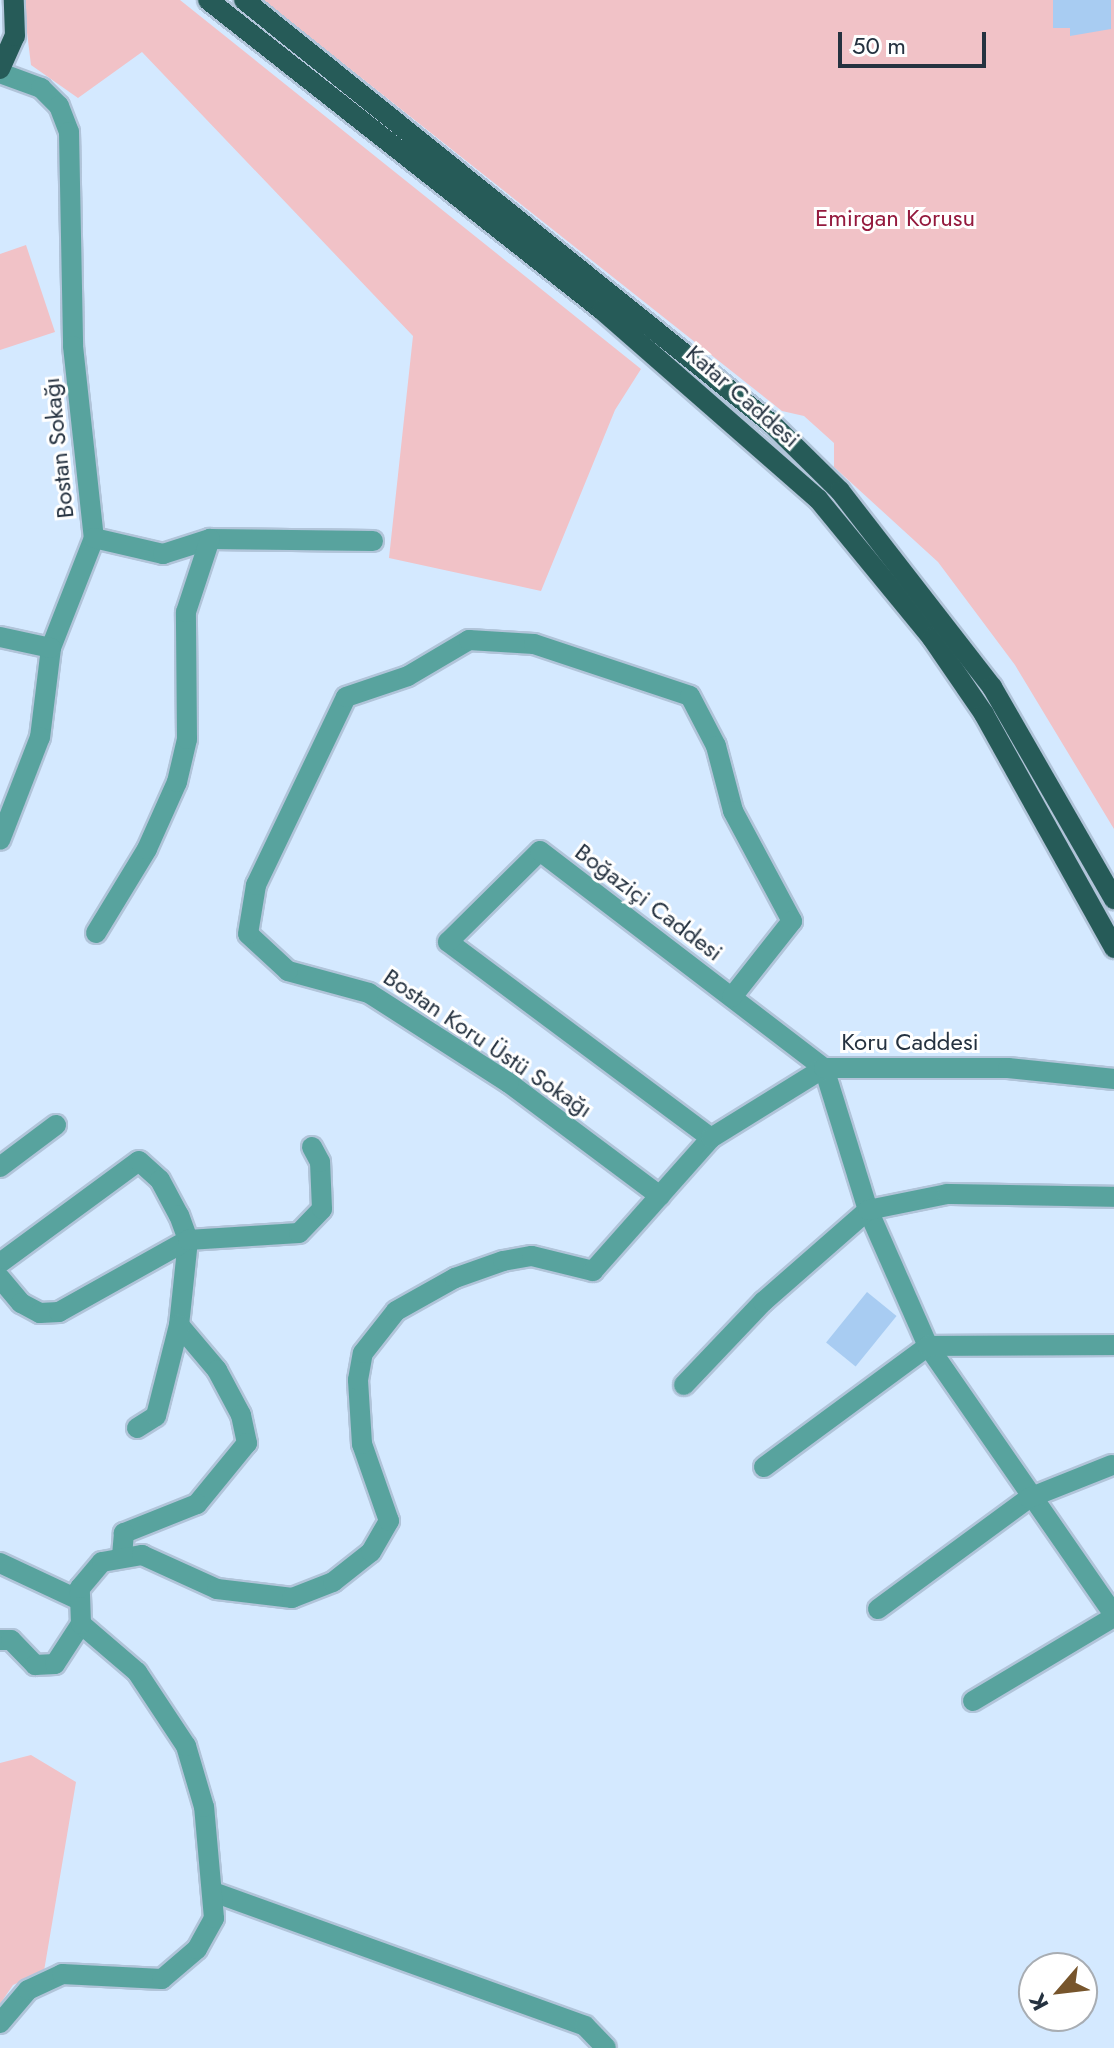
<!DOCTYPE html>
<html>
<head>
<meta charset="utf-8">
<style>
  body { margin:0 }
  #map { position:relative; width:1114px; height:2048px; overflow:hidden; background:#d4e9ff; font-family:Jost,sans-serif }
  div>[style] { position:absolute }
  .green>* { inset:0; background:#f1c2c7 }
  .building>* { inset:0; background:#a8ccf2; transform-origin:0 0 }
  .roads { filter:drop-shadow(2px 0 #b1c4d9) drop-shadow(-2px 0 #b1c4d9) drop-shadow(0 2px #b1c4d9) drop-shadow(0 -2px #b1c4d9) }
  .minor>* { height:20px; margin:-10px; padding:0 10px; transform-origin:10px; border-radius:10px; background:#58a39e }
  .major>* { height:20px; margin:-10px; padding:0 10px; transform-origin:10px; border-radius:10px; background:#265b58 }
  span { translate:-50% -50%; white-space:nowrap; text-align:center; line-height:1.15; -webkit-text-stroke:6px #fff; paint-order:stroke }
  .park-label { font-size:24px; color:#94193d }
  .street-label { font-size:24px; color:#253240 }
  .north { position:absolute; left:1018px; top:1952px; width:80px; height:80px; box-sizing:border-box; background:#fff; border:2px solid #a8adb3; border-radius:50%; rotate:242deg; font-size:22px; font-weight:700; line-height:32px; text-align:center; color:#253240 }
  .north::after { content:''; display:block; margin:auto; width:28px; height:36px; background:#77552c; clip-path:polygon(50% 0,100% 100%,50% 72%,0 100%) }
  .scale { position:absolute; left:838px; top:32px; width:148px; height:36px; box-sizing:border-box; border:4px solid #253240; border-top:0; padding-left:10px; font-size:24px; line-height:28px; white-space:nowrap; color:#253240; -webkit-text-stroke:6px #fff; paint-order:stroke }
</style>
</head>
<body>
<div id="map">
  <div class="green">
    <div style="clip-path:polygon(23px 0,180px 0,641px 369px,615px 410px,541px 591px,389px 558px,413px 336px,142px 52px,78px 98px,31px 65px)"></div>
    <div style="clip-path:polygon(263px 0,1114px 0,1114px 829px,1015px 665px,938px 562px,834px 467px,834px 443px,804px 416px,782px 411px)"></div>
    <div style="clip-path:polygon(26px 245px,55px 332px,0 350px,0 254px)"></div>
    <div style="clip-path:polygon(31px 1755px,76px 1782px,44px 1971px,13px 1985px,0 2004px,0 1763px)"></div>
  </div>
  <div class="building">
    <div style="clip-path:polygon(1053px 0,1111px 0,1111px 29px,1070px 36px,1070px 28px,1053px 28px)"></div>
    <div style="left:867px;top:1292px;width:38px;height:65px;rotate:39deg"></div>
  </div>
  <div class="roads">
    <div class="minor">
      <div style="left:0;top:73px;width:44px;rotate:20.1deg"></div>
      <div style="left:41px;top:88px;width:25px;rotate:45deg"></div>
      <div style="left:59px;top:106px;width:28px;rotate:69deg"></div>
      <div style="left:69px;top:132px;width:214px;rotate:88.9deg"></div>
      <div style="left:73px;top:346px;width:193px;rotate:83.8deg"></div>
      <div style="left:94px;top:538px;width:118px;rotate:111.4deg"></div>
      <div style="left:51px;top:648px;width:90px;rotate:97deg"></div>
      <div style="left:40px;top:737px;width:110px;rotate:111.2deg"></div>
      <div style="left:94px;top:538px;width:71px;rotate:13.1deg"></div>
      <div style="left:163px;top:554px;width:49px;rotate:-17.7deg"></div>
      <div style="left:210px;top:539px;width:163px;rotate:0.7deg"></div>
      <div style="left:0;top:637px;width:52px;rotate:12.2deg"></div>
      <div style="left:96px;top:933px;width:98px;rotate:-58.7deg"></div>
      <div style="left:147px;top:849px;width:73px;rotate:-65.9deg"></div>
      <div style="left:177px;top:782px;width:44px;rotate:-76.9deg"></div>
      <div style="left:187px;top:739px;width:127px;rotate:-90.5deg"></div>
      <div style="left:186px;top:612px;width:77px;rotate:-71.8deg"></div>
      <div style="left:711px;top:1138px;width:328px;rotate:-143.3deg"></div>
      <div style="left:448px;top:942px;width:129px;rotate:-44.7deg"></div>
      <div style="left:540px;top:851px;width:357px;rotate:37.4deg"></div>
      <div style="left:824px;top:1068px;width:149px;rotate:72.8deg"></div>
      <div style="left:868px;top:1210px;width:149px;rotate:66.2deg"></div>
      <div style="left:928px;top:1346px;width:327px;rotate:55.3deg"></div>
      <div style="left:0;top:1167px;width:70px;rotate:-36.9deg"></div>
      <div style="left:660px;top:1196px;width:189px;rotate:-143.2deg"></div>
      <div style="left:509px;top:1083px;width:166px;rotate:-147.3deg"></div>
      <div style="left:369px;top:993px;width:84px;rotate:-164.8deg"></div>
      <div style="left:288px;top:971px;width:54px;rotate:-137.2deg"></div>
      <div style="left:248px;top:934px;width:50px;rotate:-80.7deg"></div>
      <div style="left:256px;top:885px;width:208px;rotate:-64.4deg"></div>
      <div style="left:346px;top:697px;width:65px;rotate:-18.7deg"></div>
      <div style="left:408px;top:676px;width:71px;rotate:-30.5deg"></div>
      <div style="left:469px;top:640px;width:65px;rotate:3.5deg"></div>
      <div style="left:534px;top:644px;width:164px;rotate:18.4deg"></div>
      <div style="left:690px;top:696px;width:56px;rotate:62.5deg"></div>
      <div style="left:716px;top:746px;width:67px;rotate:75.3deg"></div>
      <div style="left:733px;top:811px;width:125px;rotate:61.8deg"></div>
      <div style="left:792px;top:921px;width:97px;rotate:128.3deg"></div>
      <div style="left:0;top:1263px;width:172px;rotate:-36.3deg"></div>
      <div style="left:139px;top:1161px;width:28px;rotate:42deg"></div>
      <div style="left:160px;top:1180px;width:40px;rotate:62deg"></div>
      <div style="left:179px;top:1215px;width:27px;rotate:70deg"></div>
      <div style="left:188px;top:1240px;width:85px;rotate:96deg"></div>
      <div style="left:179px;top:1325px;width:59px;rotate:49.8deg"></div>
      <div style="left:217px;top:1370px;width:51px;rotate:61.9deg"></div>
      <div style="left:241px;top:1415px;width:29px;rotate:78deg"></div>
      <div style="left:247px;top:1443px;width:79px;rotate:129.3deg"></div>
      <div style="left:197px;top:1504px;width:79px;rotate:158.3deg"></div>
      <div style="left:124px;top:1533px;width:22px;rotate:95deg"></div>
      <div style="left:0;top:1278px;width:33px;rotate:50deg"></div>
      <div style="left:21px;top:1303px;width:21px;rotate:28deg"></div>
      <div style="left:40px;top:1313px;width:19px;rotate:-3deg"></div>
      <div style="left:59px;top:1312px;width:148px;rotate:-29.2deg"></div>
      <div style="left:188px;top:1240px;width:111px;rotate:-3.6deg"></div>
      <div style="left:299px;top:1233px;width:33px;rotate:-46deg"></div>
      <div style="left:322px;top:1209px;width:47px;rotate:-92.4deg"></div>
      <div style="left:320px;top:1162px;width:17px;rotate:-118deg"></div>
      <div style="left:684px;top:1385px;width:115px;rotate:-46.4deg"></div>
      <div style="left:763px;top:1302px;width:140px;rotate:-41.2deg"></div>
      <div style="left:868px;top:1210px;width:81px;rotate:-11.4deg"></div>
      <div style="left:947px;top:1194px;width:167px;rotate:1deg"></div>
      <div style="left:137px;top:1428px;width:22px;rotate:-32deg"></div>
      <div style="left:156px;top:1416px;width:94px;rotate:-75.8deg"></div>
      <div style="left:764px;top:1467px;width:204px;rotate:-36.4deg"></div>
      <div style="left:928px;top:1346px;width:186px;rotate:-0.3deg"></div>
      <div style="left:0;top:1563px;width:85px;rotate:25.1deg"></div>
      <div style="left:878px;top:1609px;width:187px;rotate:-36.3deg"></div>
      <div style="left:1029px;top:1498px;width:89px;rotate:-21.7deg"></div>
      <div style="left:0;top:1640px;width:11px"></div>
      <div style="left:11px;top:1640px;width:35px;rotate:46deg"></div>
      <div style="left:35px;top:1665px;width:20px;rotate:-3deg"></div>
      <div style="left:55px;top:1664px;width:48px;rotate:-57deg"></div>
      <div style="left:973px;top:1701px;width:164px;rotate:-30.8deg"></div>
      <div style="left:216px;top:1893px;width:392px;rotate:19.8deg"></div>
      <div style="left:585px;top:2026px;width:30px;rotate:46deg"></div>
      <div style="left:0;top:2023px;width:43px;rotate:-49.7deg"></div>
      <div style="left:28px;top:1990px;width:38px;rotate:-25deg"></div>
      <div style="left:62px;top:1974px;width:100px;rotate:2.9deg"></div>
      <div style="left:162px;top:1979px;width:46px;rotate:-40.6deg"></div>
      <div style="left:197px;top:1949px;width:35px;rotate:-61deg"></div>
      <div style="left:214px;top:1918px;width:111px;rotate:-95.1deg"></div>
      <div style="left:204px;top:1807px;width:64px;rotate:-106.4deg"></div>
      <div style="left:186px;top:1746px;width:89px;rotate:-123.5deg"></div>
      <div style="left:137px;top:1672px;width:74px;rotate:-139.4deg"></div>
      <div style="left:81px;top:1624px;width:36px;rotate:-92deg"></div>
      <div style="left:80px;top:1588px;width:34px;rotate:-50deg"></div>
      <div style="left:102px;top:1562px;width:41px;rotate:-9.9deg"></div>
      <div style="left:142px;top:1555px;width:82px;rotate:24.4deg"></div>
      <div style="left:217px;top:1589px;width:76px;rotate:6.8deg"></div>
      <div style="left:292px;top:1598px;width:44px;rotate:-21.3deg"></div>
      <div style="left:333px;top:1582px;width:48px;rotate:-38.3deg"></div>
      <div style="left:371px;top:1552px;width:36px;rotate:-60deg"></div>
      <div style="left:389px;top:1521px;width:82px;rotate:-109.3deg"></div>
      <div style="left:362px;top:1444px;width:64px;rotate:-93.6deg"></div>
      <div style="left:358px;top:1380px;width:27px;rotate:-80deg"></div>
      <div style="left:363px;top:1353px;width:53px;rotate:-51.8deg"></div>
      <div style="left:396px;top:1311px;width:68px;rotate:-29.2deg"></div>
      <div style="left:455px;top:1278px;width:51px;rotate:-19.5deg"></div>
      <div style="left:503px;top:1261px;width:29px;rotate:-10deg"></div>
      <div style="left:532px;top:1256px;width:63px;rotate:13.8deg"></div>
      <div style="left:593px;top:1271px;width:178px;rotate:-48.4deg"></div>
      <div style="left:711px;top:1138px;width:133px;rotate:-31.8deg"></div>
      <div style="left:824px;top:1068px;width:184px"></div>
      <div style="left:1008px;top:1068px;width:107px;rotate:5.9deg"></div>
    </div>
    <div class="major">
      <div style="left:208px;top:0;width:501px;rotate:38.2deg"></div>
      <div style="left:602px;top:310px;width:287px;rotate:41.2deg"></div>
      <div style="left:818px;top:499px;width:180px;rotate:50.6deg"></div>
      <div style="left:932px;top:638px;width:92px;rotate:55.6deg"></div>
      <div style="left:984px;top:714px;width:268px;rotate:60.9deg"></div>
      <div style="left:244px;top:0;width:677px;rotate:38.77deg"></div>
      <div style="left:772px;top:424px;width:95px;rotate:44.6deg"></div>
      <div style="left:840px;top:491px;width:248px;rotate:52.2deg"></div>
      <div style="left:992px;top:687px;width:245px;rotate:60.1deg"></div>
      <div style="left:0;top:69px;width:36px;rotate:-66deg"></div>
      <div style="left:15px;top:36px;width:36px;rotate:-92deg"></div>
    </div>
  </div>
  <div class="park-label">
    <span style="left:895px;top:218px">Emirgan Korusu</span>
  </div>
  <div class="street-label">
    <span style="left:743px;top:396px;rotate:41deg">Katar Caddesi</span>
    <span style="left:58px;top:448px;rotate:-96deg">Bostan Sokağı</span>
    <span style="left:649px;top:902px;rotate:37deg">Boğaziçi Caddesi</span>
    <span style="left:910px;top:1042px">Koru Caddesi</span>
    <span style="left:488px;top:1043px;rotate:34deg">Bostan Koru Üstü Sokağı</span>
  </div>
  <div class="north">K</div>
  <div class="scale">50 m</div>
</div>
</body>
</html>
